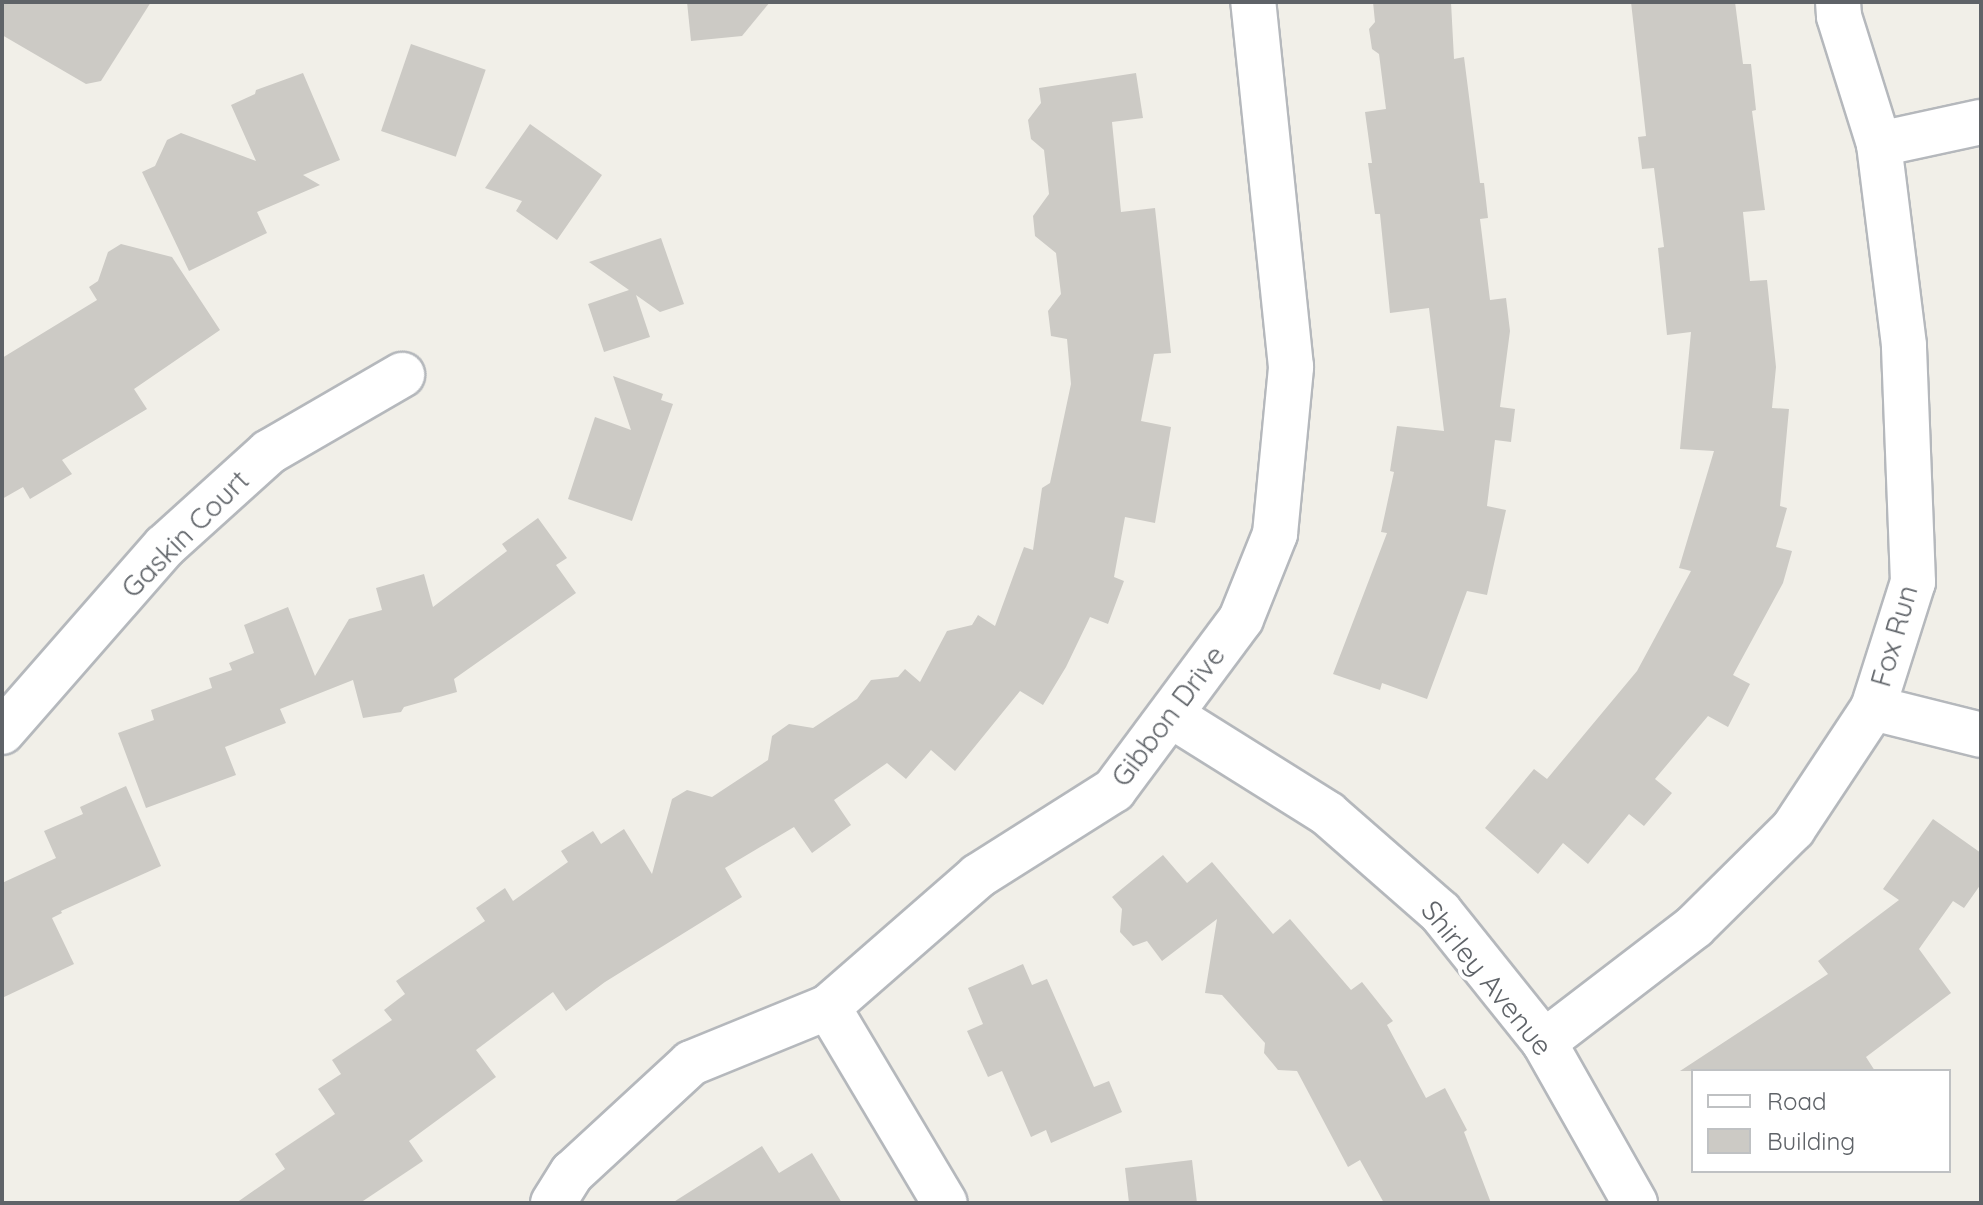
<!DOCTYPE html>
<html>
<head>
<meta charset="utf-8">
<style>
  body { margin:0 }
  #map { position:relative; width:1983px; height:1205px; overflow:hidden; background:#f1efe8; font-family:Quicksand,sans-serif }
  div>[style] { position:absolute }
  .building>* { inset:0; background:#cccac5; transform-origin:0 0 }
  .roads { filter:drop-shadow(2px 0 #b5b8bc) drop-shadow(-2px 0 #b5b8bc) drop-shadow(0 2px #b5b8bc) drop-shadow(0 -2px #b5b8bc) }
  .minor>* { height:44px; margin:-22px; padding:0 22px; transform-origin:22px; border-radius:22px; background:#fff }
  span { translate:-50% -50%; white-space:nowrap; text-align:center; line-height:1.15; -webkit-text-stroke:8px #fff; paint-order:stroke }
  .street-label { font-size:28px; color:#5f6368 }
  .frame { position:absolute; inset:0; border:4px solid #5f6368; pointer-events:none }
  .legend { position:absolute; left:1691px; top:1069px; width:260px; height:104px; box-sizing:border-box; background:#fff; border:2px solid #bfc1c3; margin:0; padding:10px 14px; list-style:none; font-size:24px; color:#5f6368 }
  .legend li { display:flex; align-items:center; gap:16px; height:40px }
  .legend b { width:40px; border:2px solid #bfc1c3 }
</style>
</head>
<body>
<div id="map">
  <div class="building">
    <div style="clip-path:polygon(2px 2px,151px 2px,101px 81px,86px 84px,2px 35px)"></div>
    <div style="clip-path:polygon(687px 2px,770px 2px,742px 36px,691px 41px)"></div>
    <div style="clip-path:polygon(1373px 2px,1451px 2px,1454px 59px,1464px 57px,1480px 183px,1484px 183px,1488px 218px,1480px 219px,1490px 300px,1506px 298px,1510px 331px,1500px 407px,1515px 409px,1511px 442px,1495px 440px,1487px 506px,1506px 510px,1487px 595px,1467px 591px,1427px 699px,1382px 683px,1380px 690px,1333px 674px,1387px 533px,1381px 532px,1394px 472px,1390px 471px,1397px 426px,1444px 431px,1429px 308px,1390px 313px,1380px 214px,1375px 214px,1368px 163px,1372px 163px,1365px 112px,1386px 109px,1379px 54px,1372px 49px,1369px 29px,1375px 22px)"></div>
    <div style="clip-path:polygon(1631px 2px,1735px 2px,1743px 64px,1751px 64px,1756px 110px,1752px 111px,1765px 210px,1743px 212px,1750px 281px,1767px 280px,1776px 367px,1772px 408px,1789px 409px,1780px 506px,1787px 508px,1776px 547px,1792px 551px,1783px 583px,1733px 675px,1750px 684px,1728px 727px,1708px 716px,1655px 779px,1672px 793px,1644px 826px,1629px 814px,1588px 864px,1563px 843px,1538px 874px,1485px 828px,1534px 769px,1547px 779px,1637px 671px,1691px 571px,1679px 568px,1714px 451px,1680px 449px,1691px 332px,1667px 335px,1658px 248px,1664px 247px,1654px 168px,1642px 169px,1638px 137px,1646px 136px)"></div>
    <div style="left:411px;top:44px;width:79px;height:92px;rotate:19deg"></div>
    <div style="clip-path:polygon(303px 73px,340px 160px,303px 175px,320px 185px,257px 212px,267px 233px,189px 271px,142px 172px,155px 166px,167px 140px,181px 133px,256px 161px,231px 105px,255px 94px,256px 90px)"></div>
    <div style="clip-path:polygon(1136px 73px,1143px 118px,1112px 122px,1121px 212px,1155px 208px,1171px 353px,1154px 354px,1141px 421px,1171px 427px,1155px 523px,1125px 517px,1114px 577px,1124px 581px,1108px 624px,1090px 617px,1066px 667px,1043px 705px,1020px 691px,955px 771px,931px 750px,906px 779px,887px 763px,834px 800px,851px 825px,812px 853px,794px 827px,725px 868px,742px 897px,605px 982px,566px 1011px,553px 992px,476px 1050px,496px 1077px,409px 1141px,423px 1161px,360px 1203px,236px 1203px,285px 1169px,275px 1154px,335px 1114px,318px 1089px,341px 1074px,332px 1060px,392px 1020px,384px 1010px,405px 994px,396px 981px,485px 921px,476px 908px,505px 888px,513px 901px,568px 862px,561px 851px,593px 831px,601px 844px,624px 829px,652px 874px,672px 799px,687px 790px,712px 797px,768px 760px,772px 736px,789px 724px,813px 728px,857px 699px,871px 680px,898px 677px,905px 669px,920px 682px,947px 631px,972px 625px,978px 615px,995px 626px,1024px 547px,1033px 550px,1042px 488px,1050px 483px,1071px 384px,1067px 339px,1051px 336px,1048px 311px,1061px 294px,1056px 253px,1035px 236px,1033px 216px,1049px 194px,1044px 150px,1031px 139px,1028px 120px,1041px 103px,1039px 88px)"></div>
    <div style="clip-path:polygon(530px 124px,602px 175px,557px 240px,516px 211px,522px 201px,485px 188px)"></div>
    <div style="clip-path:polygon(661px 238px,684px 304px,660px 312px,636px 295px,650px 337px,604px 352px,588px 304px,629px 290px,589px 262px)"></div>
    <div style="clip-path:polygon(121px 244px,172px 257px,220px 330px,134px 389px,147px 409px,62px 460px,72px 474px,30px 499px,23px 487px,2px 499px,2px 358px,97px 300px,89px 287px,98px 281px,108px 252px)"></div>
    <div style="clip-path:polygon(613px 376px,663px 394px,661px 400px,673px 404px,632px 521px,568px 499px,595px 417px,631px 430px)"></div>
    <div style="clip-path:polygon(538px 518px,567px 558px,556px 565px,576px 593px,454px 679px,457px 692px,404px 707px,401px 712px,363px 718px,353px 680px,280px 709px,286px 723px,225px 747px,236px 775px,146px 808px,118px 733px,154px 720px,151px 710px,212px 688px,209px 678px,232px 670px,229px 663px,254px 653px,244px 625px,288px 607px,315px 676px,349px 619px,382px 610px,376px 588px,424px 574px,433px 607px,507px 551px,502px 544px)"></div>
    <div style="clip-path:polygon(126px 786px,161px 866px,61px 911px,62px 913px,52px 918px,74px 964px,2px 998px,2px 883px,56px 858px,44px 831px,83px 814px,80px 807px)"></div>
    <div style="clip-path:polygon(1933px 819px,1981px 853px,1981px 884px,1964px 908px,1953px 901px,1919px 949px,1951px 993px,1866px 1057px,1875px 1071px,1680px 1071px,1828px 974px,1818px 961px,1899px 900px,1883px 889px)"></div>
    <div style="clip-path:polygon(1163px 855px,1187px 883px,1212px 862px,1273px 934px,1290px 919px,1351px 990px,1362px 982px,1393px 1021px,1387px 1025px,1426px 1098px,1445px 1088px,1467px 1130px,1464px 1132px,1491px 1203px,1384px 1203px,1360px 1160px,1348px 1167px,1297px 1071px,1278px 1070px,1264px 1053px,1265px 1043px,1222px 995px,1205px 993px,1217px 919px,1162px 961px,1147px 941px,1133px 946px,1120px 932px,1122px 909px,1112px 897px)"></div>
    <div style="clip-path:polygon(1023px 964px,1032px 985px,1047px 979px,1094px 1087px,1109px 1081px,1122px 1112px,1051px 1143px,1046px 1130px,1031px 1137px,1002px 1071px,988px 1077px,967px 1031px,983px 1024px,968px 988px)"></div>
    <div style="clip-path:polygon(762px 1146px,779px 1173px,812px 1153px,842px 1203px,672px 1203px)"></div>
    <div style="clip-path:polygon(1192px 1160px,1197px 1203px,1129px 1203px,1125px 1168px)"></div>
  </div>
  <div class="roads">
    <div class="minor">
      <div style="left:1879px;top:144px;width:104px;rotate:-12.2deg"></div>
      <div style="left:1873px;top:708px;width:111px;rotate:14deg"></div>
      <div style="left:1172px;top:716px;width:184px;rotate:32.1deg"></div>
      <div style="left:1328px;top:814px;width:149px;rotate:41.2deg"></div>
      <div style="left:1440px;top:912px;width:166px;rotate:51.3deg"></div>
      <div style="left:1544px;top:1042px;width:185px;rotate:60.5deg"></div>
      <div style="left:2px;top:732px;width:247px;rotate:-48.8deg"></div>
      <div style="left:165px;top:546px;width:140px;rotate:-42.1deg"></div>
      <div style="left:269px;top:452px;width:154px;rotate:-30.1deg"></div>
      <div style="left:828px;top:1007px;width:228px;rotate:59.2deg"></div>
      <div style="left:1544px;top:1042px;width:190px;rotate:-37.5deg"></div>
      <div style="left:1695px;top:926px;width:138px;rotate:-44.7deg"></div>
      <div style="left:1793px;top:829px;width:145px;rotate:-56.5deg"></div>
      <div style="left:1873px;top:708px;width:132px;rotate:-72.4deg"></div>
      <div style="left:1913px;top:582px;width:237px;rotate:-92.2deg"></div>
      <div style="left:1904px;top:345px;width:203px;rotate:-97.1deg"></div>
      <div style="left:1879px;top:144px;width:134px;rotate:-107.4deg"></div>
      <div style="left:1839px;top:16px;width:14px;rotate:-94deg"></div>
      <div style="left:553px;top:1203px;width:36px;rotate:-58deg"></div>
      <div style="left:572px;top:1173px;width:162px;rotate:-42.7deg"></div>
      <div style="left:691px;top:1063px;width:148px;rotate:-22.2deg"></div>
      <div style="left:828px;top:1007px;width:199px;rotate:-41.1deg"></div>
      <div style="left:978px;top:876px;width:161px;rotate:-32.3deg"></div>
      <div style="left:1114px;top:790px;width:213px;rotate:-53.4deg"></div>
      <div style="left:1241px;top:619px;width:92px;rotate:-68.2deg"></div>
      <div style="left:1275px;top:534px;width:168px;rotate:-84.5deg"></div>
      <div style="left:1291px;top:367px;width:367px;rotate:-95.9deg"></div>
    </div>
  </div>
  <div class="street-label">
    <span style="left:185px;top:534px;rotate:-45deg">Gaskin Court</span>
    <span style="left:1894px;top:636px;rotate:-74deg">Fox Run</span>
    <span style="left:1168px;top:716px;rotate:-53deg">Gibbon Drive</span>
    <span style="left:1487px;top:978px;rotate:51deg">Shirley Avenue</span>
  </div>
  <div class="frame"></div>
  <ul class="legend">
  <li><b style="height:10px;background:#fff"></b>Road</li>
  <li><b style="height:22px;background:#cccac5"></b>Building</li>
  </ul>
</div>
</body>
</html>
